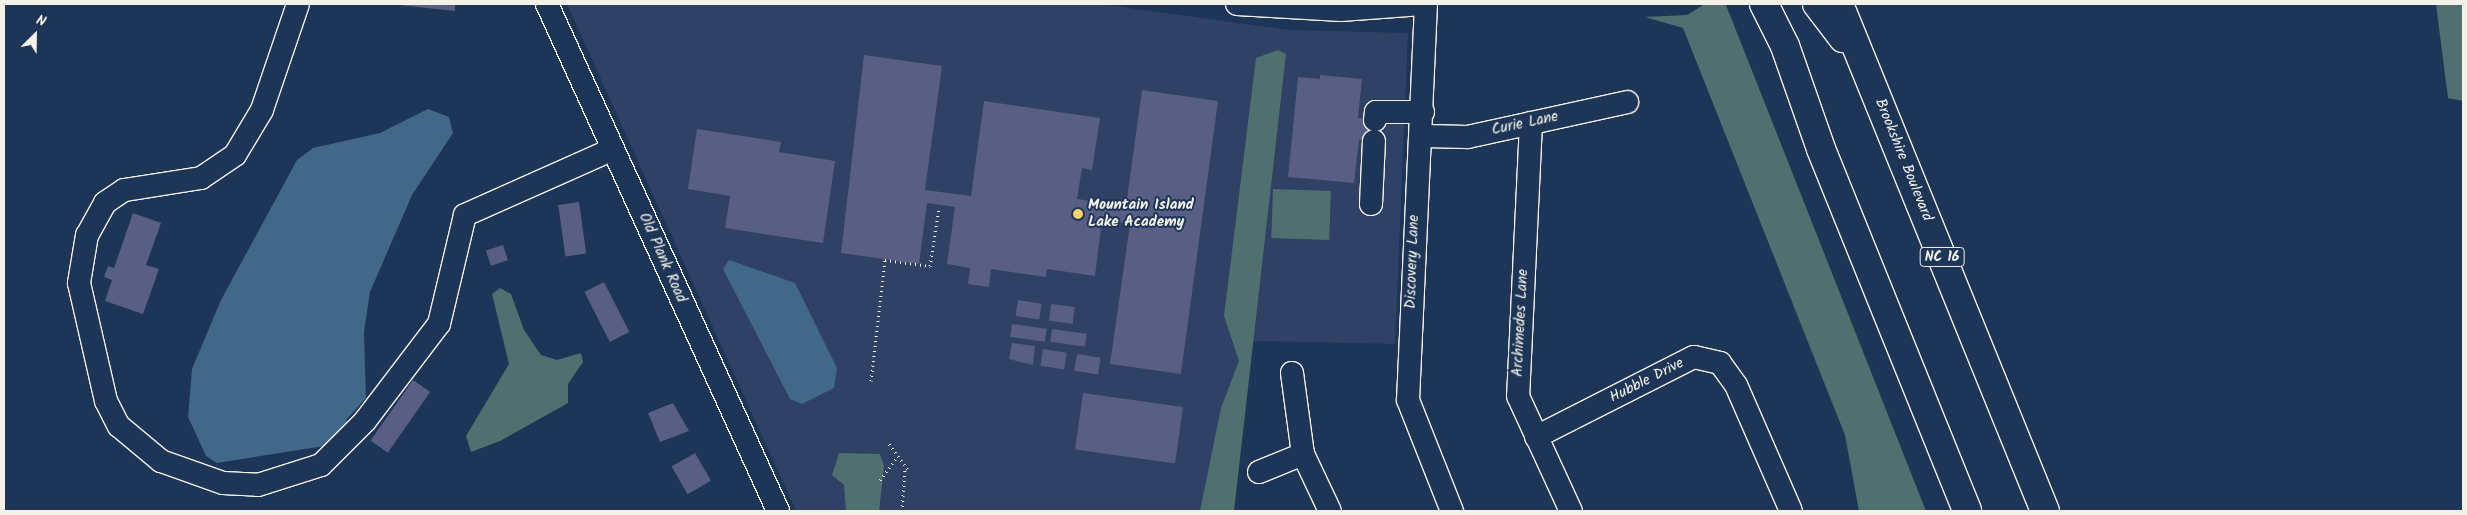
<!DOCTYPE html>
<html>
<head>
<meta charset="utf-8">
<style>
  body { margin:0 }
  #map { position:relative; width:2467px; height:515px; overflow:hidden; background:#1d3557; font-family:Kalam,sans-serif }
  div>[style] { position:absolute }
  .built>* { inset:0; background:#2f4164 }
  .green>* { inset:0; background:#50706f; transform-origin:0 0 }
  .water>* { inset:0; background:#426889 }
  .building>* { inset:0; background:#585e84; transform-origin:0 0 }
  .path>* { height:3px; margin-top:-1.5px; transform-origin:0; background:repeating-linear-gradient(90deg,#f4f1e8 0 1px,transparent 0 5px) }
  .roads { filter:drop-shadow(1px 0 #f4f1e8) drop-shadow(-1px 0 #f4f1e8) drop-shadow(0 1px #f4f1e8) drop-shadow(0 -1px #f4f1e8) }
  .minor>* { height:22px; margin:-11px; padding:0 11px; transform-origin:11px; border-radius:11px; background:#1d3557 }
  .highway>* { height:28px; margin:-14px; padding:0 14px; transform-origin:14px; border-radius:14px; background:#1d3557 }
  .dots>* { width:14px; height:14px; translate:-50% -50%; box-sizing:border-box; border:2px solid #1d3557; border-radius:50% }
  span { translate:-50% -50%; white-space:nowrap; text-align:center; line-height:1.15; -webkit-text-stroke:4px #1d3557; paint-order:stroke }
  .shield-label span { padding:1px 4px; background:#1d3557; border:1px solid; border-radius:4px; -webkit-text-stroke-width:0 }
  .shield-label { font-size:14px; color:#f4f1e8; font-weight:700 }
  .street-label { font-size:15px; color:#f4f1e8 }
  .poi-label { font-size:15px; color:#f4f1e8; font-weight:700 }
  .left { translate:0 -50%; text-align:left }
  .frame { position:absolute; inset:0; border:5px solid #f4f1e8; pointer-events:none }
  .north { position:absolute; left:10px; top:10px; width:50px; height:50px; -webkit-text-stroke:4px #1d3557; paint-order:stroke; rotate:23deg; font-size:14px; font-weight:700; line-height:20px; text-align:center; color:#f4f1e8 }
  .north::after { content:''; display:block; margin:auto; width:18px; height:22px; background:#f4f1e8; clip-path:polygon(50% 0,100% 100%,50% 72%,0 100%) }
</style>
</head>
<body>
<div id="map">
  <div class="built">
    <div style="clip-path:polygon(567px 4px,1101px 4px,1289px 30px,1408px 33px,1395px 344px,1253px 341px,1234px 511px,796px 511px)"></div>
  </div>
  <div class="green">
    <div style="clip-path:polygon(1705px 4px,1726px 5px,1926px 511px,1859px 511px,1845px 435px,1683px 28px,1645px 17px,1687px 15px)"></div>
    <div style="clip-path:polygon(2436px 4px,2463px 4px,2463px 101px,2448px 98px)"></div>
    <div style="clip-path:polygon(1278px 50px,1286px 54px,1234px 511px,1200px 511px,1221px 408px,1239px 361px,1224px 316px,1256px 58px)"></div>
    <div style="left:1273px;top:189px;width:58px;height:49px;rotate:2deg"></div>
    <div style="clip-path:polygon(500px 288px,511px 294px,524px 330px,541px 355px,557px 360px,581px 353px,583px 362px,568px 384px,568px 403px,500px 441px,471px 452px,466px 436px,509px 364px,492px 294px)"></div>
    <div style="clip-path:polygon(839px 453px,880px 454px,884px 466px,879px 511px,846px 511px,844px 485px,832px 475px)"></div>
  </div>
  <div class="water">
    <div style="clip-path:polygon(428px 109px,449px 117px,453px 133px,412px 195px,370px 292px,364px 332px,366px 398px,347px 419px,343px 436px,324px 446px,217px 463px,206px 456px,188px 417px,192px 369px,221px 300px,297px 160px,313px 148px,380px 133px)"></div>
    <div style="clip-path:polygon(729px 260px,795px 283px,837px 368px,834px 388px,802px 404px,790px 399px,723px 269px)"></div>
  </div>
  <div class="building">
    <div style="clip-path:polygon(390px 4px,455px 4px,455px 11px)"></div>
    <div style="clip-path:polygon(864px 55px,942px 66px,925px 190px,971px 196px,984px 101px,1100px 118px,1092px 170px,1082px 168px,1077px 199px,1126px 206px,1142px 90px,1218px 101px,1181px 374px,1110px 364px,1130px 224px,1102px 220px,1095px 276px,1047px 269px,1046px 277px,991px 269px,989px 287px,968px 284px,970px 268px,947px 264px,955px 207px,927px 203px,919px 264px,841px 253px)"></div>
    <div style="clip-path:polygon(1320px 75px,1362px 79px,1358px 118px,1380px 120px,1378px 142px,1359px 140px,1354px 183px,1288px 177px,1298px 77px,1320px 79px)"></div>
    <div style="clip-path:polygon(697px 129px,781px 142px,779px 152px,835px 161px,823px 243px,725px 228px,730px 196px,688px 189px)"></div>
    <div style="left:579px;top:202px;width:52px;height:21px;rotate:82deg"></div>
    <div style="clip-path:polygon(133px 213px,161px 223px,146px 265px,159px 269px,143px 314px,105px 301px,112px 280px,104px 277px,108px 266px,114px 268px)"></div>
    <div style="left:503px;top:245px;width:16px;height:18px;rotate:72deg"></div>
    <div style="left:604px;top:282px;width:56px;height:22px;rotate:63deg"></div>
    <div style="left:1018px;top:300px;width:24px;height:16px;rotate:9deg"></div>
    <div style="left:1051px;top:304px;width:24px;height:17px;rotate:7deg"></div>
    <div style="left:1012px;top:324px;width:35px;height:13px;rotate:8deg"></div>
    <div style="left:1052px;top:329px;width:35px;height:13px;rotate:8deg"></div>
    <div style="clip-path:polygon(1012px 343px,1035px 346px,1033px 365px,1009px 359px)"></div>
    <div style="left:1043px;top:349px;width:24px;height:17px;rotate:9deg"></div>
    <div style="left:1077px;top:354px;width:24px;height:17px;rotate:9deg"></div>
    <div style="left:413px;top:380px;width:21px;height:74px;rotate:35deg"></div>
    <div style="left:1083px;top:393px;width:101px;height:57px;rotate:8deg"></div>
    <div style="clip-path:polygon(673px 403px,689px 431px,660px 442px,648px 413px)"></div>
    <div style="left:695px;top:453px;width:32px;height:27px;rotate:60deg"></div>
  </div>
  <div class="path">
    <div style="left:871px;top:381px;width:122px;rotate:-83.4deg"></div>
    <div style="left:885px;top:260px;width:45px;rotate:7.6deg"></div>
    <div style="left:930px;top:266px;width:59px;rotate:-81.2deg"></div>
    <div style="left:889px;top:444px;width:34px;rotate:54deg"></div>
    <div style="left:880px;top:480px;width:27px;rotate:-54deg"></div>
    <div style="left:902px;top:511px;width:43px;rotate:-86deg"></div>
  </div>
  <div class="roads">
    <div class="minor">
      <div style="left:298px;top:4px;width:112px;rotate:108.8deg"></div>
      <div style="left:262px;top:110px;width:52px;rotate:121deg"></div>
      <div style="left:235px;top:155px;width:41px;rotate:145.9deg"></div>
      <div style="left:201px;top:178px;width:78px;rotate:171.1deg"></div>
      <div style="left:124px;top:190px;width:23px;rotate:146deg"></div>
      <div style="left:105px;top:203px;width:37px;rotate:119deg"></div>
      <div style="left:87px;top:235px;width:49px;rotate:99.5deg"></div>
      <div style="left:79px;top:283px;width:121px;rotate:77.1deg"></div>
      <div style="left:106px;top:401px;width:28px;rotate:63deg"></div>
      <div style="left:119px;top:426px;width:55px;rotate:39.8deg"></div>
      <div style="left:161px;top:461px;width:66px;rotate:19.5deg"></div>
      <div style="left:223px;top:483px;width:35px;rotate:3deg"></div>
      <div style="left:258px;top:485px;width:66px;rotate:-17.6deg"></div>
      <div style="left:321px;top:465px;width:62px;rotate:-45deg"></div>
      <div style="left:365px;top:421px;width:122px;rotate:-52.7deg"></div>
      <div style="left:439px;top:324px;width:112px;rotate:-76.6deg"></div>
      <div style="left:465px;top:215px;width:162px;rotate:-24deg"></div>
      <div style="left:547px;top:4px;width:557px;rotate:65.5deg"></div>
      <div style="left:1237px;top:4px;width:104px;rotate:3.3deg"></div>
      <div style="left:1341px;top:10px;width:81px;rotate:-4.2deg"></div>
      <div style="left:1426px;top:4px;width:396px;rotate:92.6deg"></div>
      <div style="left:1408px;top:400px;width:119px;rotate:68.4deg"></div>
      <div style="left:1375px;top:120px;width:8px;rotate:-83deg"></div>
      <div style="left:1376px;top:112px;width:47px"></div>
      <div style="left:1531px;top:123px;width:273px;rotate:92.7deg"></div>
      <div style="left:1518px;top:396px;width:127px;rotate:65.3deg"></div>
      <div style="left:1423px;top:136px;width:45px;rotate:1.3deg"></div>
      <div style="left:1468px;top:137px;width:163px;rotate:-12.4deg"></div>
      <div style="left:1371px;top:204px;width:63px;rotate:-87.3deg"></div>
      <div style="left:1292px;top:373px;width:82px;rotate:82.3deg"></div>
      <div style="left:1303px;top:454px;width:63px;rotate:64.7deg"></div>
      <div style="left:1536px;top:437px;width:177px;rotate:-26.9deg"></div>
      <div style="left:1694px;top:357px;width:27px;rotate:13deg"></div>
      <div style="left:1720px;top:363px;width:27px;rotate:54deg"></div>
      <div style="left:1736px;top:385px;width:137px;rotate:66.4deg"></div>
      <div style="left:1259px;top:472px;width:48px;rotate:-22.2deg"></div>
    </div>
    <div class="highway">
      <div style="left:1764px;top:4px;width:47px;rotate:63.4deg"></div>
      <div style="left:1785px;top:46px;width:109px;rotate:70.7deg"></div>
      <div style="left:1821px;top:149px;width:390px;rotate:68deg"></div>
      <div style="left:1817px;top:4px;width:43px;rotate:52.6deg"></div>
      <div style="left:1839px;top:4px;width:547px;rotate:67.89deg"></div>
    </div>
  </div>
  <div class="dots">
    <div style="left:1078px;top:214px;background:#ffd166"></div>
  </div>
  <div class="shield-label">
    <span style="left:1942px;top:257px">NC 16</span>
  </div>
  <div class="street-label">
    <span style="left:1525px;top:124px;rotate:-12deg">Curie Lane</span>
    <span style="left:1903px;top:160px;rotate:68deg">Brookshire Boulevard</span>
    <span style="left:662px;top:258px;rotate:66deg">Old Plank Road</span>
    <span style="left:1413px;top:262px;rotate:-88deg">Discovery Lane</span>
    <span style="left:1521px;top:323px;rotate:-87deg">Archimedes Lane</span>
    <span style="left:1647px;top:381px;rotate:-27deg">Hubble Drive</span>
  </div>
  <div class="poi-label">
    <span class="left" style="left:1088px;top:214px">Mountain Island<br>Lake Academy</span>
  </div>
  <div class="frame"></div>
  <div class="north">N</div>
</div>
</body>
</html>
